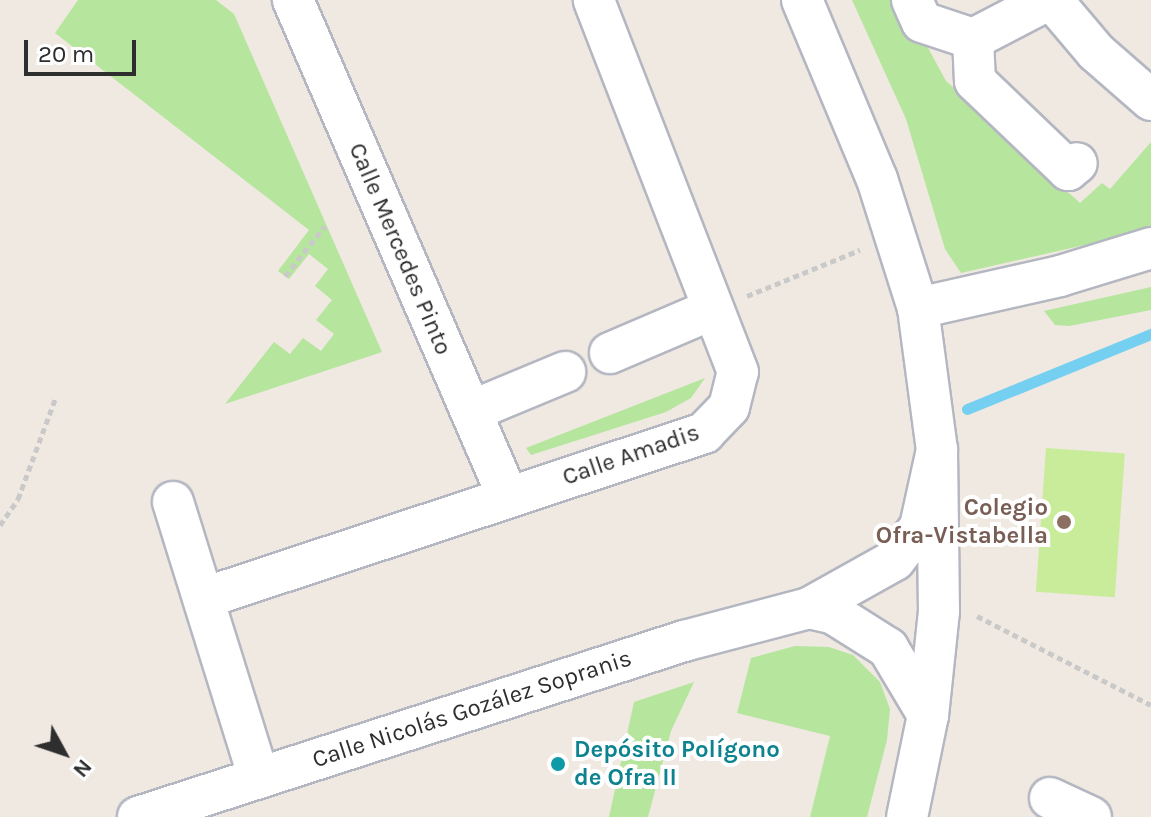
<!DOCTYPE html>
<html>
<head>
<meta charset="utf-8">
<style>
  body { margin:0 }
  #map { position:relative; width:1151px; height:817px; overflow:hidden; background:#efe9e1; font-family:Karla,sans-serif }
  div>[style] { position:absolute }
  .green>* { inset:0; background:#b6e59e }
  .pitch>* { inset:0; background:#c9ec9a; transform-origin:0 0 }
  .stream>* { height:11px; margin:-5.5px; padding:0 5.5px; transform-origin:5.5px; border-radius:5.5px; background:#75cff0 }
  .path>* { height:5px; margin-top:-2.5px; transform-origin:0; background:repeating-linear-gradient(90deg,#c9c9c9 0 6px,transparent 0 10px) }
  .roads { filter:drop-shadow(2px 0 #b4b7c1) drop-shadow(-2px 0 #b4b7c1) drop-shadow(0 2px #b4b7c1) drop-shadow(0 -2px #b4b7c1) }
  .minor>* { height:40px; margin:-20px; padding:0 20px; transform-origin:20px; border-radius:20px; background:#fff }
  .dots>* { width:22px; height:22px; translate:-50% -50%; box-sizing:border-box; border:4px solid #fff; border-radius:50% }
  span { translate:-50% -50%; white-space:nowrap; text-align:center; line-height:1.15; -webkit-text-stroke:8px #fff; paint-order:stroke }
  .street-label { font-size:24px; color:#2e2e2e }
  .education-label { font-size:24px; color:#785e54; font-weight:700 }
  .right { translate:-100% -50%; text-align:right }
  .culture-label { font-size:24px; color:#0d838f; font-weight:700 }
  .left { translate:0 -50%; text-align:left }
  .north { position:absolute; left:24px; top:713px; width:80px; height:80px; -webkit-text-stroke:6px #fff; paint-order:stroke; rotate:130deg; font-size:22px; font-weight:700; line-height:32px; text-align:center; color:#2e2e2e }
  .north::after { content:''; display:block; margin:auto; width:28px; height:36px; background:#2e2e2e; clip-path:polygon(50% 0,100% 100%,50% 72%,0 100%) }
  .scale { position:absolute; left:24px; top:40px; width:112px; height:36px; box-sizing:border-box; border:4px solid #2e2e2e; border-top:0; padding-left:10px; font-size:24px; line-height:28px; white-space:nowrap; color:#2e2e2e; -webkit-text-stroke:6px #fff; paint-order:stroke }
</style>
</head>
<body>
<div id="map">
  <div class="green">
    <div style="clip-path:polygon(78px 0,216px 0,234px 14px,382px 352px,225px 404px,274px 342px,290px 354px,303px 338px,321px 351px,334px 334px,316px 320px,332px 300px,315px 286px,328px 269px,309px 254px,289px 279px,278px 271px,309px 230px,55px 33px)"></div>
    <div style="clip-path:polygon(852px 0,902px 0,946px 81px,1080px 203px,1102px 183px,1110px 189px,1151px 142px,1151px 230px,961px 273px,945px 249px,906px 119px)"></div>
    <div style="clip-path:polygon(1151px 287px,1151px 310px,1069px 326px,1055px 325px,1044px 311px)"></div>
    <div style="clip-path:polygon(705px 378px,691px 398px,666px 412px,531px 455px,526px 448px)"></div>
    <div style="clip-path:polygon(795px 646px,829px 647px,853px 655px,880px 682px,890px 709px,887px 740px,867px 817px,810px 817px,830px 736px,737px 713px,751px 658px)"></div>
    <div style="clip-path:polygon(694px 682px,671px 731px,648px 817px,609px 817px,634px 702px)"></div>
  </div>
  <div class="pitch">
    <div style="left:1046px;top:448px;width:79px;height:144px;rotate:4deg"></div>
  </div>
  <div class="stream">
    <div style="left:967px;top:409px;width:199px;rotate:-22.2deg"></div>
  </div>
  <div class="path">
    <div style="left:285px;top:276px;width:64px;rotate:-51.3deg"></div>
    <div style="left:747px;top:296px;width:122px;rotate:-22.2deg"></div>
    <div style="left:0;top:525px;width:32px;rotate:-55deg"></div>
    <div style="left:18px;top:499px;width:109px;rotate:-69.6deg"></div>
    <div style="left:977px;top:616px;width:195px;rotate:27.1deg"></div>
  </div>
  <div class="roads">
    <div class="minor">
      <div style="left:293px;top:0;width:542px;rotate:66.61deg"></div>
      <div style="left:802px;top:0;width:194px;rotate:67.3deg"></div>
      <div style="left:877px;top:179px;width:135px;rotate:72.4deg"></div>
      <div style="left:918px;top:308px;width:143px;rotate:82.4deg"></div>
      <div style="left:937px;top:450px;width:161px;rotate:89.3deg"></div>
      <div style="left:939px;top:611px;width:105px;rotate:96deg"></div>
      <div style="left:928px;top:715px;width:104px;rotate:101.6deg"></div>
      <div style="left:912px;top:0;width:24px;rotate:66deg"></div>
      <div style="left:922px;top:22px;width:54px;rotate:18.4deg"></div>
      <div style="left:1048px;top:0;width:85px;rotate:152.5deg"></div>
      <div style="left:973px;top:39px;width:42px;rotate:87.3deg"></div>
      <div style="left:975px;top:81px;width:129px;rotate:43.7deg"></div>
      <div style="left:1068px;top:170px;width:11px;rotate:-38deg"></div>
      <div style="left:1052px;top:0;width:68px;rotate:49.8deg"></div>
      <div style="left:1096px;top:52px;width:73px;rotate:41.1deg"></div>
      <div style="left:918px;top:308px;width:146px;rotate:-12.7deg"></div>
      <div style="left:1060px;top:276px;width:95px;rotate:-17.1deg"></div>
      <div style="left:610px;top:353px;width:112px;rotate:-23.1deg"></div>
      <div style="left:471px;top:411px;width:102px;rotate:-22.5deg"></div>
      <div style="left:173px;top:502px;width:289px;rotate:72.7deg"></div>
      <div style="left:204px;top:598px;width:527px;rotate:-18.26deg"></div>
      <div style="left:704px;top:433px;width:36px;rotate:-46deg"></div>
      <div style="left:729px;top:407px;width:36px;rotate:-76deg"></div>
      <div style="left:738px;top:372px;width:399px;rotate:-111.2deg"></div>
      <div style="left:809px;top:608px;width:26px;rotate:13deg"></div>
      <div style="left:834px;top:614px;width:64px;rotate:32.2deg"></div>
      <div style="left:888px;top:648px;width:78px;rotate:59.2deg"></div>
      <div style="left:1050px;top:798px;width:45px;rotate:24.9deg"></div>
      <div style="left:138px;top:817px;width:574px;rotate:-17.87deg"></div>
      <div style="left:684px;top:641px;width:129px;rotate:-14.8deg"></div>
      <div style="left:809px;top:608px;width:98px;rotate:-29.2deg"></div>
      <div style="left:895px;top:560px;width:41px;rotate:-52.9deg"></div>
      <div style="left:920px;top:527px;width:79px;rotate:-77.6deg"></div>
    </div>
  </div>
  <div class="dots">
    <div style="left:1064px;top:522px;background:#8d6e63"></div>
    <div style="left:558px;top:764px;background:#0f9aa8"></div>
  </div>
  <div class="street-label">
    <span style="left:400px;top:249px;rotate:67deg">Calle Mercedes Pinto</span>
    <span style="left:631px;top:455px;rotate:-19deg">Calle Amadis</span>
    <span style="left:472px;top:709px;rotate:-18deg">Calle Nicolás Gozález Sopranis</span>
  </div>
  <div class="education-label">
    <span class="right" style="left:1048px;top:522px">Colegio<br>Ofra-Vistabella</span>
  </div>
  <div class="culture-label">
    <span class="left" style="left:574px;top:764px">Depósito Polígono<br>de Ofra II</span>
  </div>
  <div class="north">N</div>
  <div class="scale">20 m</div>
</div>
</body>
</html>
